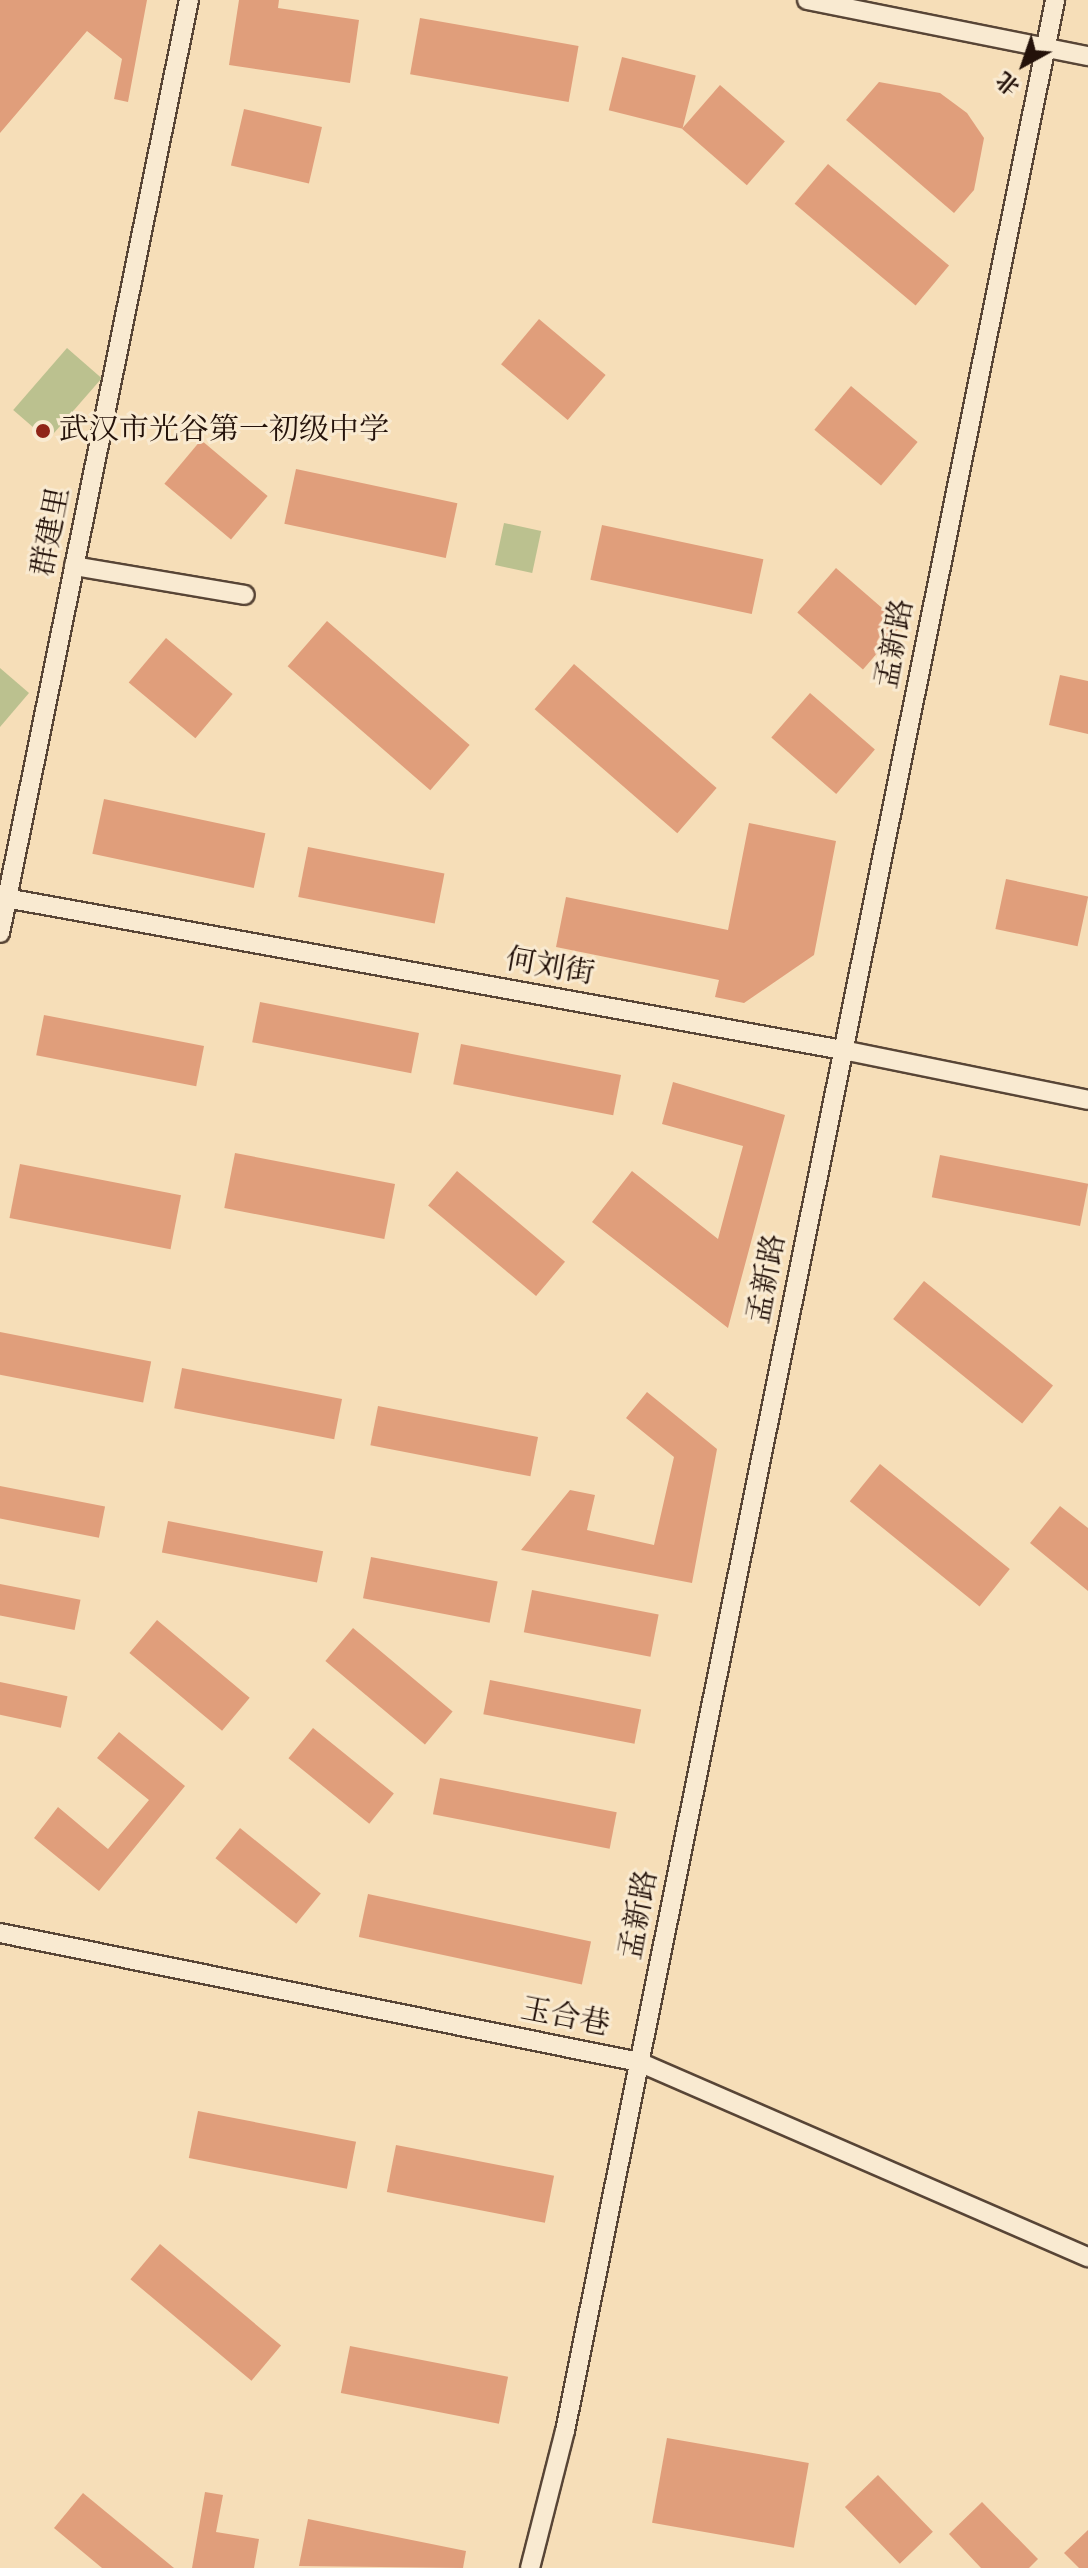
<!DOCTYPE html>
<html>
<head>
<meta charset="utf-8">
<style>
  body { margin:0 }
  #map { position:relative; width:1088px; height:2568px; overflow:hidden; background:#f6deb8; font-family:"IM FELL DW Pica","Noto Serif SC",serif }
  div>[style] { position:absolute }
  .green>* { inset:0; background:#bbc18f; transform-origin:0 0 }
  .building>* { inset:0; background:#e09e7b; transform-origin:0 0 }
  .roads { filter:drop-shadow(2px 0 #584536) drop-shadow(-2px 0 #584536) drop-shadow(0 2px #584536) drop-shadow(0 -2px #584536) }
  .minor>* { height:18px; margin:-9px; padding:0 9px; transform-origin:9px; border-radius:9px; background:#f9ead1 }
  .dots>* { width:22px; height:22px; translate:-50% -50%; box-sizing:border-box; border:4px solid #f9ead1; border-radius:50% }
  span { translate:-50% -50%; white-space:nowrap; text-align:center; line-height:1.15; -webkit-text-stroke:6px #f9ead1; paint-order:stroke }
  .poi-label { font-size:30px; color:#24120a }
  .left { translate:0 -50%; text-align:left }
  .street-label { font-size:30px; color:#24120a }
  .north { position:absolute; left:984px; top:24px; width:80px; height:80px; -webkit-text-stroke:6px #f9ead1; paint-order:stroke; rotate:220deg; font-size:22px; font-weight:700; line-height:32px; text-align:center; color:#24120a }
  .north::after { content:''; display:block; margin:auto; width:28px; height:36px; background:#24120a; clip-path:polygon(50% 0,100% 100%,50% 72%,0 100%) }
</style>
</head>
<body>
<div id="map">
  <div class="green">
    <div style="left:67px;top:348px;width:46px;height:82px;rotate:41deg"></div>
    <div style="left:504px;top:523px;width:38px;height:43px;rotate:12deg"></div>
    <div style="clip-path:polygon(0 668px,29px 693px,0 727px)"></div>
  </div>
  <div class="building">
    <div style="clip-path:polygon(0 0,147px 0,128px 102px,114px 99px,122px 59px,87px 31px,0 133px)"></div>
    <div style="clip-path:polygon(239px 0,279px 0,278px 8px,359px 20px,350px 83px,229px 65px)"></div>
    <div style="left:420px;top:18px;width:161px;height:57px;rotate:10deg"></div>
    <div style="left:622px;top:57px;width:76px;height:55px;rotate:14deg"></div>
    <div style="clip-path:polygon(879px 82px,940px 93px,967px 113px,984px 138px,974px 190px,954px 213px,846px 120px)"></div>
    <div style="left:720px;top:85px;width:86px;height:58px;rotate:41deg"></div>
    <div style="left:244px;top:109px;width:80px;height:58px;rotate:13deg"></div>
    <div style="left:828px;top:164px;width:158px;height:52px;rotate:40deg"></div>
    <div style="left:539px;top:319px;width:87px;height:59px;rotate:40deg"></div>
    <div style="left:851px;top:386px;width:87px;height:57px;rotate:40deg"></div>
    <div style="left:201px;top:440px;width:87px;height:57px;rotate:40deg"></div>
    <div style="left:296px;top:469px;width:165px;height:56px;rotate:12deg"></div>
    <div style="left:602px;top:525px;width:165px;height:56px;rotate:12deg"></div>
    <div style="left:836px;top:568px;width:87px;height:59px;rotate:41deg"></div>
    <div style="left:327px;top:621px;width:189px;height:60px;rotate:41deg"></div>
    <div style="left:166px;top:638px;width:87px;height:58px;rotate:40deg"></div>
    <div style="left:574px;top:664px;width:189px;height:60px;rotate:41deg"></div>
    <div style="clip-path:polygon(1060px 675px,1088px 681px,1088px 734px,1049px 725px)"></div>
    <div style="left:810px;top:693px;width:86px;height:59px;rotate:41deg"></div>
    <div style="left:104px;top:799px;width:165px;height:56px;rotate:12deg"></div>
    <div style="clip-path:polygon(749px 823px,836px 841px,814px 955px,744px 1003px,715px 997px,719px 980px,556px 947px,566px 897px,728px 930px)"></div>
    <div style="left:308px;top:847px;width:139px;height:51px;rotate:11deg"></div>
    <div style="left:1006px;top:879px;width:84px;height:51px;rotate:12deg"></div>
    <div style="left:260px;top:1002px;width:162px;height:41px;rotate:11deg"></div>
    <div style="left:44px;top:1015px;width:163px;height:41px;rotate:11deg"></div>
    <div style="left:461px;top:1044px;width:163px;height:41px;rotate:11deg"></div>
    <div style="clip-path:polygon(673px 1082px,785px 1115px,728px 1328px,592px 1222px,632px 1171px,718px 1239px,743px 1146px,662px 1124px)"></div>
    <div style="left:235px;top:1153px;width:163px;height:56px;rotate:11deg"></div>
    <div style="left:940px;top:1155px;width:151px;height:43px;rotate:11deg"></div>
    <div style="left:20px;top:1164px;width:164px;height:55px;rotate:11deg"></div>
    <div style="left:457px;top:1171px;width:141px;height:45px;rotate:40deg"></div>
    <div style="left:924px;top:1281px;width:166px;height:49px;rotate:39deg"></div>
    <div style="left:0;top:1332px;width:154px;height:42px;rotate:11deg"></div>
    <div style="left:182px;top:1368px;width:163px;height:41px;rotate:11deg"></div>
    <div style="clip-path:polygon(647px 1392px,717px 1449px,692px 1583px,521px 1550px,570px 1490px,595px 1495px,587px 1530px,654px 1545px,674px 1457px,626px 1418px)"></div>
    <div style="left:378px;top:1406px;width:163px;height:40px;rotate:11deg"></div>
    <div style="left:880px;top:1464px;width:167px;height:48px;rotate:39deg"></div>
    <div style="left:0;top:1486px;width:107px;height:32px;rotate:11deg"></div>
    <div style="clip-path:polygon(1060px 1506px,1088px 1528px,1088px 1591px,1030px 1543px)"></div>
    <div style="left:168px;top:1521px;width:158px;height:32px;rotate:11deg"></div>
    <div style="left:371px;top:1557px;width:129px;height:42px;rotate:11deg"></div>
    <div style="left:0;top:1584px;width:82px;height:31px;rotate:11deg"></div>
    <div style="left:532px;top:1590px;width:129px;height:43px;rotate:11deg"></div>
    <div style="left:157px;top:1620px;width:121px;height:43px;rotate:40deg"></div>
    <div style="left:353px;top:1628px;width:130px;height:43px;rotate:40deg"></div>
    <div style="left:490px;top:1680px;width:154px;height:35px;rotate:11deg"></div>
    <div style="left:0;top:1682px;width:69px;height:32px;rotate:12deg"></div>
    <div style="left:313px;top:1728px;width:104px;height:39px;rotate:39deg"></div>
    <div style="clip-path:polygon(119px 1732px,185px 1786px,99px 1891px,34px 1838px,58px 1807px,108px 1849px,149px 1800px,97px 1758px)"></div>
    <div style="left:440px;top:1778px;width:180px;height:37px;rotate:11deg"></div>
    <div style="left:240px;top:1828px;width:104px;height:39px;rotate:39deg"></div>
    <div style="left:368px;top:1894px;width:228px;height:44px;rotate:12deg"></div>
    <div style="left:198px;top:2111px;width:161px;height:48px;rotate:11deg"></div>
    <div style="left:396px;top:2145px;width:161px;height:48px;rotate:11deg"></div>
    <div style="left:160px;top:2244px;width:158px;height:46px;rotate:40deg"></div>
    <div style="left:350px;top:2346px;width:161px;height:48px;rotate:11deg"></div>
    <div style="left:667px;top:2438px;width:144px;height:86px;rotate:10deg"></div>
    <div style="left:878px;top:2475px;width:79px;height:46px;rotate:46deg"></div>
    <div style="clip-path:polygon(205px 2492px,223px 2495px,216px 2532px,259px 2539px,254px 2568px,192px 2568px)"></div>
    <div style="clip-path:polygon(83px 2493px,174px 2568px,102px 2568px,54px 2528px)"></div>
    <div style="clip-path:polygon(982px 2502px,1038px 2559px,1029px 2568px,981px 2568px,949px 2534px)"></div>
    <div style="clip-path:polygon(308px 2519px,466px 2551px,463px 2568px,299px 2566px)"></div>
    <div style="clip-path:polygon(1088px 2530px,1088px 2568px,1079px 2568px,1064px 2553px)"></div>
  </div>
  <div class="roads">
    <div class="minor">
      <div style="left:807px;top:0;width:287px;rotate:11.3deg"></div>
      <div style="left:74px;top:566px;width:173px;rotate:9.6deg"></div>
      <div style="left:0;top:897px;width:857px;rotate:10.29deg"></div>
      <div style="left:843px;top:1050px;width:250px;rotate:11.5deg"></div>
      <div style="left:0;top:933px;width:952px;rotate:-78.55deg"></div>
      <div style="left:0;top:1933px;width:652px;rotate:11.41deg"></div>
      <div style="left:639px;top:2062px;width:490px;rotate:23.5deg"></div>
      <div style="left:530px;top:2568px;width:141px;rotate:-75.7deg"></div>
      <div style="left:565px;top:2431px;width:2480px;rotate:-78.6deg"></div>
    </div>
  </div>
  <div class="dots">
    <div style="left:43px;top:431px;background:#8f2418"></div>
  </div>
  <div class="poi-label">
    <span class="left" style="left:59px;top:431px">武汉市光谷第一初级中学</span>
  </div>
  <div class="street-label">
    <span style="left:52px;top:532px;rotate:-79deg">群建里</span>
    <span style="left:896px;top:644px;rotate:-79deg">孟新路</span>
    <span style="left:550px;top:968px;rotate:10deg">何刘街</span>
    <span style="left:768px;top:1279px;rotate:-79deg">孟新路</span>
    <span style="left:640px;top:1915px;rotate:-79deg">孟新路</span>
    <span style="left:565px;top:2018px;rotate:11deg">玉合巷</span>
  </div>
  <div class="north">北</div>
</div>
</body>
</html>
